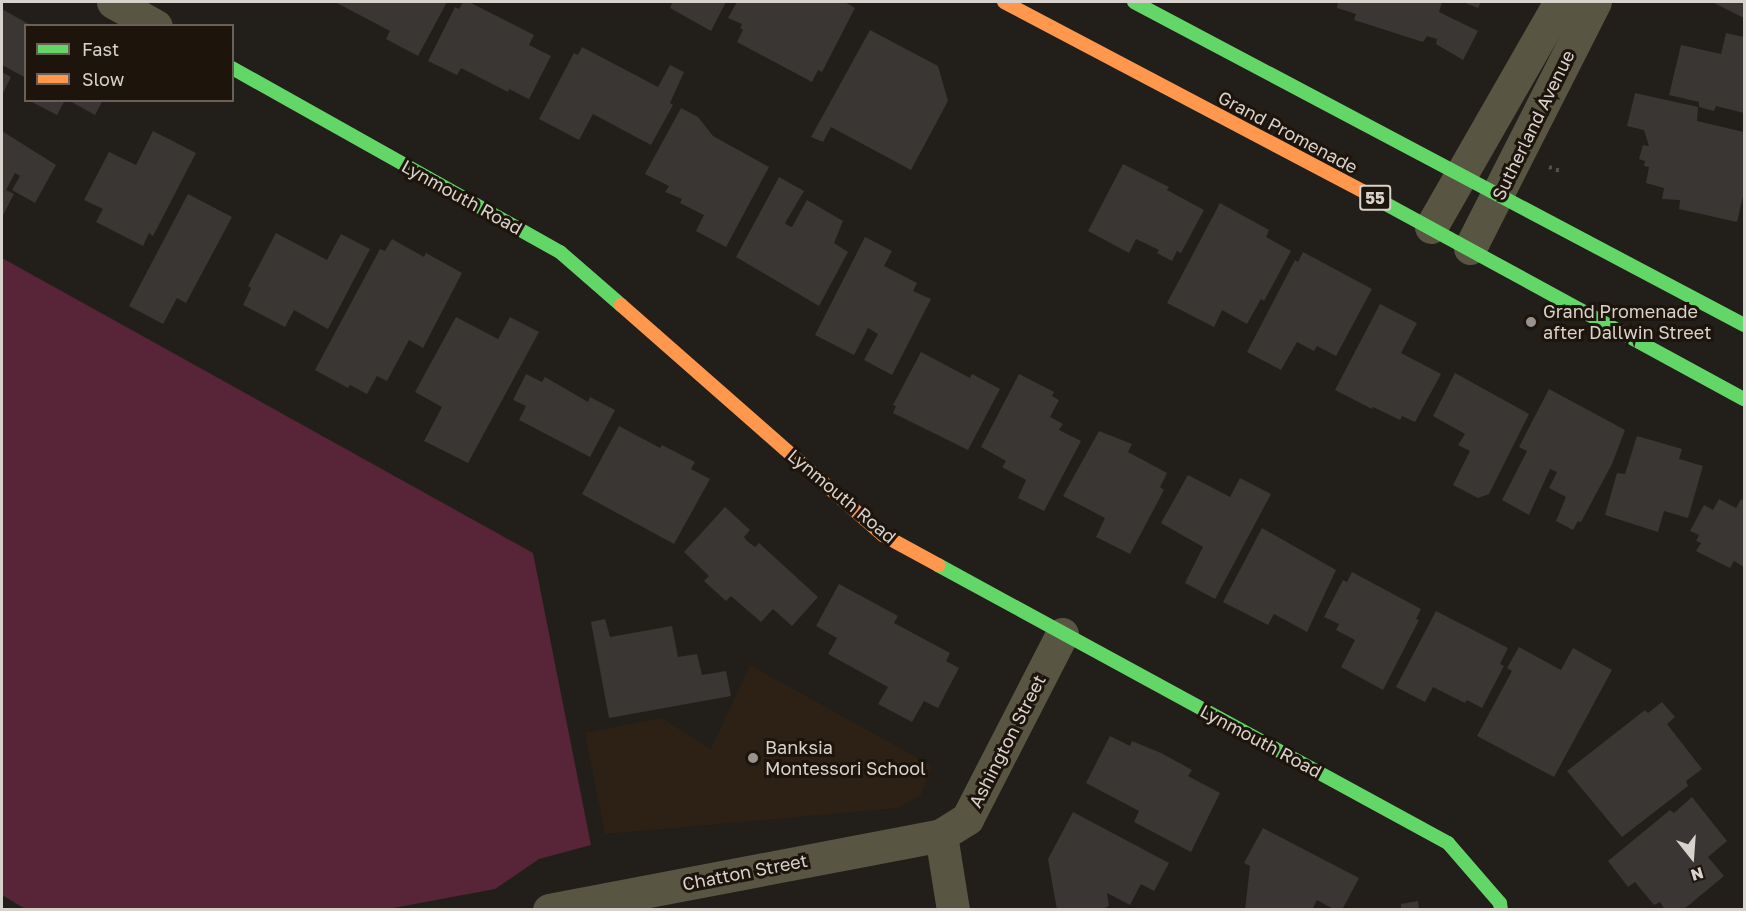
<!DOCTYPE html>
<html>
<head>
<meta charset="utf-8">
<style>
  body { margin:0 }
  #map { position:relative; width:1746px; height:911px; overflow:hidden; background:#221e19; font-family:"Golos Text",sans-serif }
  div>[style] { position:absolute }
  .built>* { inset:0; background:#2d2115 }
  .green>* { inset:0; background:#572537 }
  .building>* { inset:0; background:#3a3633 }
  .path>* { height:4px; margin-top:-2px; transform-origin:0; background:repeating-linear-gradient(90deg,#535044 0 3px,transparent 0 7.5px) }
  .street>* { height:33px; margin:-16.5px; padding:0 16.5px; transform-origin:16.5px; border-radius:16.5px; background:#585543 }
  .fast>* { height:14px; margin:-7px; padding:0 7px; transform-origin:7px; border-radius:7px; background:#63d668 }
  .slow>* { height:14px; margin:-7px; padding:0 7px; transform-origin:7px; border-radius:7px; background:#ff974d }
  .dots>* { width:16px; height:16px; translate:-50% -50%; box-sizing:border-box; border:3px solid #1d140c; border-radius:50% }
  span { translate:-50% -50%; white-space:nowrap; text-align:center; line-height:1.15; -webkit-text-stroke:6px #1d140c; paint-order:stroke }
  .shield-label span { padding:2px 4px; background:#1d140c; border:2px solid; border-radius:4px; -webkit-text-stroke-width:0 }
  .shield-label { font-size:16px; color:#d8d2cc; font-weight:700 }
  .street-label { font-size:18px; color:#d8d2cc }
  .poi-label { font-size:18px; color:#d8d2cc }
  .left { translate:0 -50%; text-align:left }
  .frame { position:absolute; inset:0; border:3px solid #d8d2cc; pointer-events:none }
  .legend { position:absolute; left:24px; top:24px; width:210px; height:78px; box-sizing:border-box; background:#1d140c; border:2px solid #686059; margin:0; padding:8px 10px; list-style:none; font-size:18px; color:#d8d2cc }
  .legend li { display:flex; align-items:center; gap:12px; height:30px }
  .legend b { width:30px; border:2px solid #686059 }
  .north { position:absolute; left:1662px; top:827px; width:60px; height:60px; -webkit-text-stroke:4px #1d140c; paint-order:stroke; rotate:163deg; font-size:16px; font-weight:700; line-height:24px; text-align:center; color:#d8d2cc }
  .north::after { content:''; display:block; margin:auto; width:21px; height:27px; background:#d8d2cc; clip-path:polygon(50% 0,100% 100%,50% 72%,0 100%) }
</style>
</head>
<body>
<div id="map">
  <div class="built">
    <div style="clip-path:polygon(750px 665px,932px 766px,921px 795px,898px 808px,605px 834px,585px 733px,661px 718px,711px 749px)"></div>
  </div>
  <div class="green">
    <div style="clip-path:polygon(2px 258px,533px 553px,591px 845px,539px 859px,495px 889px,388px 909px,27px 910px,2px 895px)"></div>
  </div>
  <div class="building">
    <div style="clip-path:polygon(335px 2px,447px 2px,418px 56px,386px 39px,390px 31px)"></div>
    <div style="clip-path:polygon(463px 2px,469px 2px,534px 35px,529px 45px,551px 56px,529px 99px,509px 89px,508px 92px,461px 68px,457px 75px,428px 61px,455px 7px,459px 9px)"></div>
    <div style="clip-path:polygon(668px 2px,726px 2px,711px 31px,670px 8px,672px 3px)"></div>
    <div style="clip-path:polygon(737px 2px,845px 2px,855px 8px,822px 72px,818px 70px,812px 82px,737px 42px,743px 30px,740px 28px,742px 24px,728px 18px)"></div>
    <div style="clip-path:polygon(1338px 2px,1442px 2px,1439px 12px,1478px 31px,1463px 60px,1436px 44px,1437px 39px,1427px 36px,1423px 42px,1354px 20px,1356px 14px,1337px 8px)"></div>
    <div style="clip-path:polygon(1463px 2px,1481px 2px,1478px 8px)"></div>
    <div style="clip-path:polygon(1712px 2px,1744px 2px,1744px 18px)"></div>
    <div style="clip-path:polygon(2px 9px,32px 26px,26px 26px,26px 78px,2px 65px)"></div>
    <div style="clip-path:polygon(870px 30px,938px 66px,948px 101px,911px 170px,831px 127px,823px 142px,811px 137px)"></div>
    <div style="clip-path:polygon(1726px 33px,1744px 37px,1744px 113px,1716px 106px,1714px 111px,1699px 107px,1699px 102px,1669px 95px,1681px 45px,1721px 54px)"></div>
    <div style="clip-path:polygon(582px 47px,658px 87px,670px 65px,684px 72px,670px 103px,673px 105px,651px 145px,593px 114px,579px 140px,539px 119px,574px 53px,578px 55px)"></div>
    <div style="clip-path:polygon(2px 72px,11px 77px,2px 95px)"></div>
    <div style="clip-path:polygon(1635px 93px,1698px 107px,1697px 121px,1744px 132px,1744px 192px,1737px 222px,1679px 209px,1680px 200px,1662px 199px,1664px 188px,1646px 183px,1649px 167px,1644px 166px,1645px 161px,1639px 159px,1643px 145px,1649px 146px,1644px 130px,1627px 126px)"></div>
    <div style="clip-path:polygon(28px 100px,65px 100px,57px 115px)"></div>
    <div style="clip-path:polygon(68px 100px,103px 100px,95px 115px)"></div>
    <div style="clip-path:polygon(681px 108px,698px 117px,713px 136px,769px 167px,726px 247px,696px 231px,704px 215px,680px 203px,682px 199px,665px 192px,669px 186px,645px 174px)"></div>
    <div style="clip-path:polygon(2px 131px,56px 165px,35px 203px,12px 190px,20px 176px,15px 173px,6px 190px,14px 194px,2px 217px)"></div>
    <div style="clip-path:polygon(153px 131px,196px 153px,153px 236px,149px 233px,143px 246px,96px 222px,103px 209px,84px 200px,109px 152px,136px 165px)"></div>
    <div style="clip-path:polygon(1123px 164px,1169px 187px,1167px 190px,1204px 210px,1181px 253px,1177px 251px,1172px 261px,1157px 253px,1159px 250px,1136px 239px,1129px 253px,1088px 231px)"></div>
    <div style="clip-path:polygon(779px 177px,804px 191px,785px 223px,787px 225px,792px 227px,807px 200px,843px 221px,834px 243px,848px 252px,819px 306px,736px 257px)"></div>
    <div style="clip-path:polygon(188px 194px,232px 217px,186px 303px,177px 298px,163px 324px,129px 306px)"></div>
    <div style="clip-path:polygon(1220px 203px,1269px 230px,1266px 237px,1291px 251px,1264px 301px,1261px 299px,1247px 324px,1222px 310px,1214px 327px,1167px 303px)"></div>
    <div style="clip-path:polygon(276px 233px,327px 260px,341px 234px,370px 249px,328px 329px,294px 310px,285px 327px,243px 305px,251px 288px,248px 286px)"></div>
    <div style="clip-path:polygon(865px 237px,892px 251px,884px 266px,917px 283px,913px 291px,931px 299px,892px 375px,864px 360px,878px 334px,868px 328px,854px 355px,815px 335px)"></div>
    <div style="clip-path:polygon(392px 239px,424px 257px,426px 253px,462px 273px,423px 348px,409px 340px,387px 381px,377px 376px,367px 394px,350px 385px,348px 388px,315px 370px,380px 249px,385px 251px)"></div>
    <div style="clip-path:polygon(1303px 252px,1372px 289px,1336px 356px,1317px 346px,1314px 351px,1297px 342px,1281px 370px,1247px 352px,1295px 260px,1298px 262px)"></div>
    <div style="clip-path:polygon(1380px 304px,1417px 323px,1401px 353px,1441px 374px,1415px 422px,1402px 416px,1400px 420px,1373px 407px,1372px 409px,1335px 390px)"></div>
    <div style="clip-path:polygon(456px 317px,498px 339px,510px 317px,539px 332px,468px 463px,424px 441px,442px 407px,415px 392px)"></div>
    <div style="clip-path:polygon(921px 352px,970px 378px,972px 374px,1000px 389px,968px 450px,893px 413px,896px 406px,893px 405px)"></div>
    <div style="clip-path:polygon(1455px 373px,1529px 414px,1489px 494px,1478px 498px,1453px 485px,1470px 451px,1458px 445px,1465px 434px,1433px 416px)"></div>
    <div style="clip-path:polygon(526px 374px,542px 382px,545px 377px,588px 402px,590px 397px,615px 410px,590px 457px,519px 420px,526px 406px,513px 400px)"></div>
    <div style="clip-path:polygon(1019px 374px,1054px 392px,1052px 396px,1059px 400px,1050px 417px,1063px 424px,1059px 430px,1081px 441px,1044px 511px,1018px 498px,1026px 480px,1002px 467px,1006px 461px,981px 447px)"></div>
    <div style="clip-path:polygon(1549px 389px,1625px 430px,1612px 464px,1581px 522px,1578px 521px,1573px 530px,1556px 521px,1566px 497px,1549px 488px,1557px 472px,1550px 469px,1529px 515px,1502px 500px,1527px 451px,1519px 447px)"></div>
    <div style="clip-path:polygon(619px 426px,660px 448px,662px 445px,695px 462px,691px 469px,710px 479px,674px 544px,582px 494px)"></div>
    <div style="clip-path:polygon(1099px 431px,1132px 444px,1128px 452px,1167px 473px,1160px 487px,1164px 490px,1130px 554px,1096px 537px,1105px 518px,1063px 496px)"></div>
    <div style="clip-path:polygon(1637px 436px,1682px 449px,1679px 459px,1703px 466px,1688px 518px,1664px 511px,1658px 532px,1605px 515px,1617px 473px,1625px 474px)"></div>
    <div style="clip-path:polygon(1188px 475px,1230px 497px,1240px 478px,1271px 494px,1215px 599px,1185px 583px,1203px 547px,1161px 523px)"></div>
    <div style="clip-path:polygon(1719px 499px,1736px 508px,1741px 499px,1744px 501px,1744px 567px,1734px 561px,1730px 568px,1696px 551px,1701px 543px,1696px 541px,1699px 535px,1690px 531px,1704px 505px,1713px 510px)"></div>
    <div style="clip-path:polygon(725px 507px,750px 530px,744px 537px,747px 541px,755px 547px,759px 543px,818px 597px,792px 626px,773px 609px,761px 622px,731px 596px,726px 601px,704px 581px,709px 576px,684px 552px)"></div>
    <div style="clip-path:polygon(1262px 528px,1336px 570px,1307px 632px,1274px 614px,1268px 625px,1223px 602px)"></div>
    <div style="clip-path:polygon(1352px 572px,1421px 609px,1416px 619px,1419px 620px,1383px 690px,1341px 667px,1355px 640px,1336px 630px,1339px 624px,1324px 617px,1343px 580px,1347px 582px)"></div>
    <div style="clip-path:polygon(839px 584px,898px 616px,894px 623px,950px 653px,946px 661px,959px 668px,938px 708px,924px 701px,912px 722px,878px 704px,888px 687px,828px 654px,837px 638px,816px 626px)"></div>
    <div style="clip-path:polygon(1436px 611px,1508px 648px,1500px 664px,1504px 666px,1482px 708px,1467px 700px,1465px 703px,1433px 687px,1425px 702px,1396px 687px)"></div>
    <div style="clip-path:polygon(605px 619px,610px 637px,672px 626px,678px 657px,697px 654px,702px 675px,726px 671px,731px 696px,609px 718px,591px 622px)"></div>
    <div style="clip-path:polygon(1519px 647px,1561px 670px,1573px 648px,1612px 670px,1554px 777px,1477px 736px,1512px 671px,1507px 668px)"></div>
    <div style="clip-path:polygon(1662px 702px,1675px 717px,1667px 724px,1702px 769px,1686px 781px,1688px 786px,1622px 837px,1567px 771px,1645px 710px,1648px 713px)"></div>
    <div style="clip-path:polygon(1110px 736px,1130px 746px,1132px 741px,1161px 753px,1192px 770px,1188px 776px,1220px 793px,1191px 852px,1134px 822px,1139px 811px,1086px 783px)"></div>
    <div style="clip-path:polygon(1692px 797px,1727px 841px,1708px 857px,1724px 876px,1683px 910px,1665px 910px,1660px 902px,1654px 905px,1635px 882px,1628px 887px,1608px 861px,1670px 810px,1674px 813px)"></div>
    <div style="clip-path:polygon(1073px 812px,1169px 863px,1154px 891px,1141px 884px,1130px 905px,1107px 893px,1109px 906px,1101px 910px,1057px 910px,1048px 859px)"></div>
    <div style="clip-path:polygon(1263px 828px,1359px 878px,1342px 910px,1335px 910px,1317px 900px,1312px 910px,1245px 910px,1250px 866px,1244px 863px)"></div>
    <div style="clip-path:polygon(1418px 901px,1419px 910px,1401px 910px,1401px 904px)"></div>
  </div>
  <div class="path">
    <div style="left:1549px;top:167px;width:12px;rotate:20deg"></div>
  </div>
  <div class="street">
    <div style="left:113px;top:2px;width:49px;rotate:29.2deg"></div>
    <div style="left:1431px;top:227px;width:259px;rotate:-60.2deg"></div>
    <div style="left:1470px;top:248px;width:276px;rotate:-63.1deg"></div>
    <div style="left:549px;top:910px;width:399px;rotate:-10.8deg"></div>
    <div style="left:953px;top:910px;width:76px;rotate:-99.1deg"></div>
    <div style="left:941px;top:835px;width:31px;rotate:-32deg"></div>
    <div style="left:967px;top:819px;width:208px;rotate:-62.8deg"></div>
  </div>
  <div class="fast">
    <div style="left:1134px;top:2px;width:690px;rotate:27.9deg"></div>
    <div style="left:232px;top:68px;width:376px;rotate:29.3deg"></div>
    <div style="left:560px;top:252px;width:81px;rotate:41deg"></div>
    <div style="left:1375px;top:198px;width:420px;rotate:28.6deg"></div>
    <div style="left:938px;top:565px;width:581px;rotate:28.59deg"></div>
    <div style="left:1448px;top:843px;width:79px;rotate:49.1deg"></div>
    <div style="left:1500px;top:903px;width:7px;rotate:82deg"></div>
  </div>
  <div class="slow">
    <div style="left:1004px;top:2px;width:420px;rotate:27.8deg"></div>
    <div style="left:621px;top:305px;width:349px;rotate:41.3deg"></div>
    <div style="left:883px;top:535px;width:63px;rotate:28.6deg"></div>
  </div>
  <div class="dots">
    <div style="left:1531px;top:322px;background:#98938d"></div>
    <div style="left:753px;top:758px;background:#98938d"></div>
  </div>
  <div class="shield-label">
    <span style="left:1375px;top:198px">55</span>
  </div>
  <div class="street-label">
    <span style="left:1533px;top:125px;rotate:-64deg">Sutherland Avenue</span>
    <span style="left:1288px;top:132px;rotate:28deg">Grand Promenade</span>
    <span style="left:462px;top:197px;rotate:29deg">Lynmouth Road</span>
    <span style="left:842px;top:496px;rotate:40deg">Lynmouth Road</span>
    <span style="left:1007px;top:741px;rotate:-63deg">Ashington Street</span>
    <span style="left:1261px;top:741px;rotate:28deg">Lynmouth Road</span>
    <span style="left:745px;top:872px;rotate:-11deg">Chatton Street</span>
  </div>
  <div class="poi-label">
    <span class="left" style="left:1543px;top:322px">Grand Promenade<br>after Dallwin Street</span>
    <span class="left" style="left:765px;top:758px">Banksia<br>Montessori School</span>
  </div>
  <div class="frame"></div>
  <ul class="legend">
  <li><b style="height:8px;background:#63d668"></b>Fast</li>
  <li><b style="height:8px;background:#ff974d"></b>Slow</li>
  </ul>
  <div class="north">N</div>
</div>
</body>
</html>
